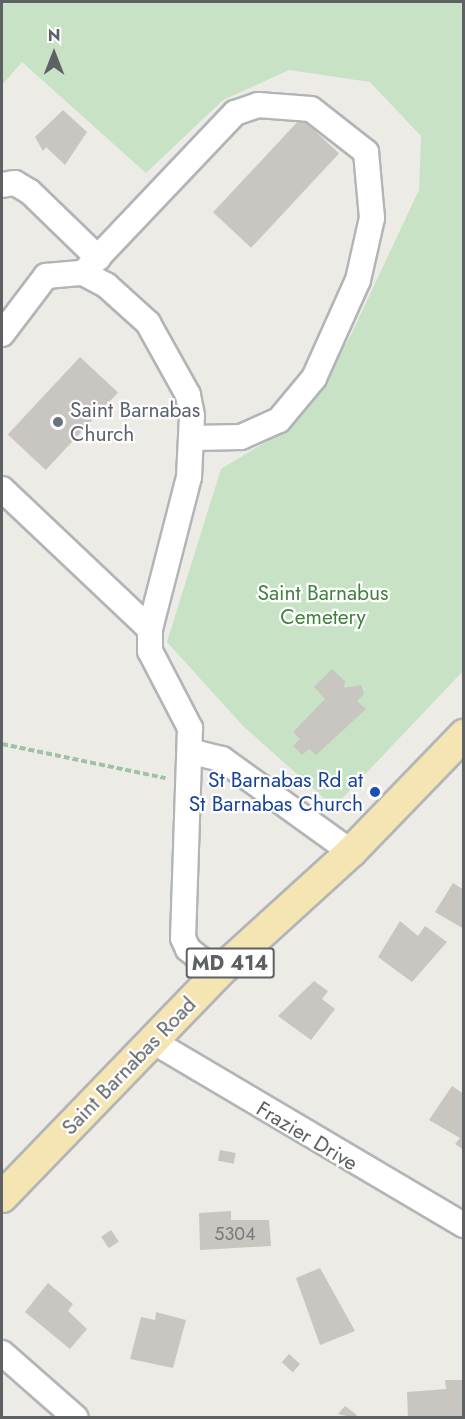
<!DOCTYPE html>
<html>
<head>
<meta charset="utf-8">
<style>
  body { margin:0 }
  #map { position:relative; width:465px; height:1419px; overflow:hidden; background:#edebe5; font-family:Jost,sans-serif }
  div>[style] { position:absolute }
  .green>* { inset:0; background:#c7e2c5 }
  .building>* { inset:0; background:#c9c6c2; transform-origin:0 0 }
  .path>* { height:4px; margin-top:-2px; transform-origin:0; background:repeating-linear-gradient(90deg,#9fc2a6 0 6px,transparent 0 9px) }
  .roads { filter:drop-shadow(2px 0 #b2b5b8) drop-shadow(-2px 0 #b2b5b8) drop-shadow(0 2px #b2b5b8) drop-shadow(0 -2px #b2b5b8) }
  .minor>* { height:24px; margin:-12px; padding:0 12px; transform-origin:12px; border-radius:12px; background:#fff }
  .major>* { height:30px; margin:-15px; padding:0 15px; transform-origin:15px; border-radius:15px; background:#f5e5b3 }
  .dots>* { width:16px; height:16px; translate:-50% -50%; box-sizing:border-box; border:3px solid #fff; border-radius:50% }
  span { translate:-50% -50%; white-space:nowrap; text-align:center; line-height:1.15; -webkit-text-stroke:4.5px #fff; paint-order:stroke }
  .number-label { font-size:18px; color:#787a7c }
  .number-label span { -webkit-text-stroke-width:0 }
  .shield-label span { padding:2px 4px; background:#fff; border:2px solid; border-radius:4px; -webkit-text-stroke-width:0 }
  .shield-label { font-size:20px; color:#5d6164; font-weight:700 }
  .worship-label { font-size:21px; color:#5b616d }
  .left { translate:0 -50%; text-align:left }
  .park-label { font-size:21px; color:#428040 }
  .transit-label { font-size:21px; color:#164399 }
  .right { translate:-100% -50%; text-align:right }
  .street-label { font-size:21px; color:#5d6164 }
  .frame { position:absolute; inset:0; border:3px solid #5d6164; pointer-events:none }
  .north { position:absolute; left:24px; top:24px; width:60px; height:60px; -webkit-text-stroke:4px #fff; paint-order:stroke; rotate:0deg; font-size:16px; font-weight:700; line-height:24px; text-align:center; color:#5d6164 }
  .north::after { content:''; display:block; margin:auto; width:21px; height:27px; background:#5d6164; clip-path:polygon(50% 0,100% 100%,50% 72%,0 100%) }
</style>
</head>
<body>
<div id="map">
  <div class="green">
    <div style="clip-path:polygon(2px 2px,463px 2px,463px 671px,334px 807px,243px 726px,167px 642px,221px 469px,292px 426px,349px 339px,419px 190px,421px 136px,370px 82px,289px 70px,223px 100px,146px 173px,22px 62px,2px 85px)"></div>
  </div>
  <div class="building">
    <div style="clip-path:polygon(63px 110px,87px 132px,65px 165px,46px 147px,43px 151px,35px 137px)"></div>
    <div style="left:301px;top:118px;width:52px;height:129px;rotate:43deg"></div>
    <div style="left:80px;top:357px;width:52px;height:106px;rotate:43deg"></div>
    <div style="clip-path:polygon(332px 669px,345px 681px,344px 688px,361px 685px,364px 694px,357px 701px,366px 709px,316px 755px,309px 749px,302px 755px,293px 746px,300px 739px,293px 732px,325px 699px,314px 687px)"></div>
    <div style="clip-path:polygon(453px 883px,464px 890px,464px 929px,435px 912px)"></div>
    <div style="clip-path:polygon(400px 921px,418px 936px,425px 926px,447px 942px,412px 982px,378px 957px)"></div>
    <div style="clip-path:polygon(314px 981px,328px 991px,322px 999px,335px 1009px,311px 1040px,278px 1016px)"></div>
    <div style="clip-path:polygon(452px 1086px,464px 1094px,464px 1150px,455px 1144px,460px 1138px,429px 1120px)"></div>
    <div style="left:220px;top:1150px;width:16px;height:11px;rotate:11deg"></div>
    <div style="clip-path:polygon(231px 1211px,231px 1220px,269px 1220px,271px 1246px,200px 1250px,199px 1213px)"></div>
    <div style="left:111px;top:1230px;width:14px;height:12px;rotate:56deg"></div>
    <div style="clip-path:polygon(320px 1268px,355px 1331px,320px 1345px,296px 1278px)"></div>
    <div style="clip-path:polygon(48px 1283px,73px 1304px,68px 1311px,87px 1329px,70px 1349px,25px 1312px)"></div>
    <div style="clip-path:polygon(156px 1312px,186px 1320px,173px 1368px,130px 1359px,141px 1317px,155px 1320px)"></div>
    <div style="left:289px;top:1354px;width:15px;height:11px;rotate:42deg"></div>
    <div style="clip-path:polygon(445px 1380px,464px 1380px,464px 1417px,408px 1418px,407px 1392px,446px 1389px)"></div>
    <div style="clip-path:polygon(345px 1406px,357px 1415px,355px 1418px,338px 1414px)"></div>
  </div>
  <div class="path">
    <div style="left:2px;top:744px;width:167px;rotate:11.8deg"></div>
  </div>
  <div class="roads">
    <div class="minor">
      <div style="left:2px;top:185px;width:13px;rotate:-9deg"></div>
      <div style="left:15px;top:183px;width:17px;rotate:31deg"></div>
      <div style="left:30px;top:192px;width:95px;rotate:44.1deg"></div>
      <div style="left:83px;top:273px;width:26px;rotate:28deg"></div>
      <div style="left:106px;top:285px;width:57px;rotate:42.1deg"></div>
      <div style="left:148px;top:323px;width:82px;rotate:60.9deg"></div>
      <div style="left:188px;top:395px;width:21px;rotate:79deg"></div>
      <div style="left:192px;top:416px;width:61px;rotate:92.8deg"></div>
      <div style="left:189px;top:477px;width:157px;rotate:104.4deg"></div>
      <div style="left:2px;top:334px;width:73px;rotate:-52.8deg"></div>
      <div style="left:46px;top:276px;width:37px;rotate:-5deg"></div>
      <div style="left:83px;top:273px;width:221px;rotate:-46.5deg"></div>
      <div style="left:235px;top:113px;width:24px;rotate:-19deg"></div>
      <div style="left:258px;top:105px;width:53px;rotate:4.3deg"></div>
      <div style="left:311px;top:109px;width:70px;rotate:38deg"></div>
      <div style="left:366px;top:152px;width:66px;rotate:84.8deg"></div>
      <div style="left:372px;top:218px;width:64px;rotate:102.7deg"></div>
      <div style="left:358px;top:280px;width:107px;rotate:114.2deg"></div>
      <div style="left:314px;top:378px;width:55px;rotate:129.8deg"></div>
      <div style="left:279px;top:420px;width:42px;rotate:155.9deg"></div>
      <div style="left:241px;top:437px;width:48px;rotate:178.8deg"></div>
      <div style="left:2px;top:489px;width:204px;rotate:43.4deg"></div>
      <div style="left:150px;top:629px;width:22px;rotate:90deg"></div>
      <div style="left:150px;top:651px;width:87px;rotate:62.5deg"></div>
      <div style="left:190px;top:728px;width:210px;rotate:91.9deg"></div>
      <div style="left:183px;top:938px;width:12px;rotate:66deg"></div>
      <div style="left:188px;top:949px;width:38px;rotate:39deg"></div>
      <div style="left:193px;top:752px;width:30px;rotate:14deg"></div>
      <div style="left:222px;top:759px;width:159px;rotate:35.8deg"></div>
      <div style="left:154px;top:1042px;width:360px;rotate:30.6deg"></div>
      <div style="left:2px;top:1353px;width:98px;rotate:41.3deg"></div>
    </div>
    <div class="major">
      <div style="left:2px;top:1197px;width:311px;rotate:-46deg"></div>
      <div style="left:218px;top:973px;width:180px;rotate:-42.3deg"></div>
      <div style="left:351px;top:852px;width:163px;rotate:-46deg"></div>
    </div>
  </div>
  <div class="dots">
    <div style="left:58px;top:422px;background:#6b7280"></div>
    <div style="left:375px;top:792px;background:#1a4fb4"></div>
  </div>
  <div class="number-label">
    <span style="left:235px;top:1234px">5304</span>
  </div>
  <div class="shield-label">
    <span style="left:230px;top:963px">MD 414</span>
  </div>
  <div class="worship-label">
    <span class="left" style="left:70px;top:422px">Saint Barnabas<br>Church</span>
  </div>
  <div class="park-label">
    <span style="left:323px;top:605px">Saint Barnabus<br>Cemetery</span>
  </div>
  <div class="transit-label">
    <span class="right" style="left:363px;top:792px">St Barnabas Rd at<br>St Barnabas Church</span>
  </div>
  <div class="street-label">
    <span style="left:129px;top:1066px;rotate:-46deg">Saint Barnabas Road</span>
    <span style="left:307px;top:1136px;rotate:31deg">Frazier Drive</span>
  </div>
  <div class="frame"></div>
  <div class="north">N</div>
</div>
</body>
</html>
